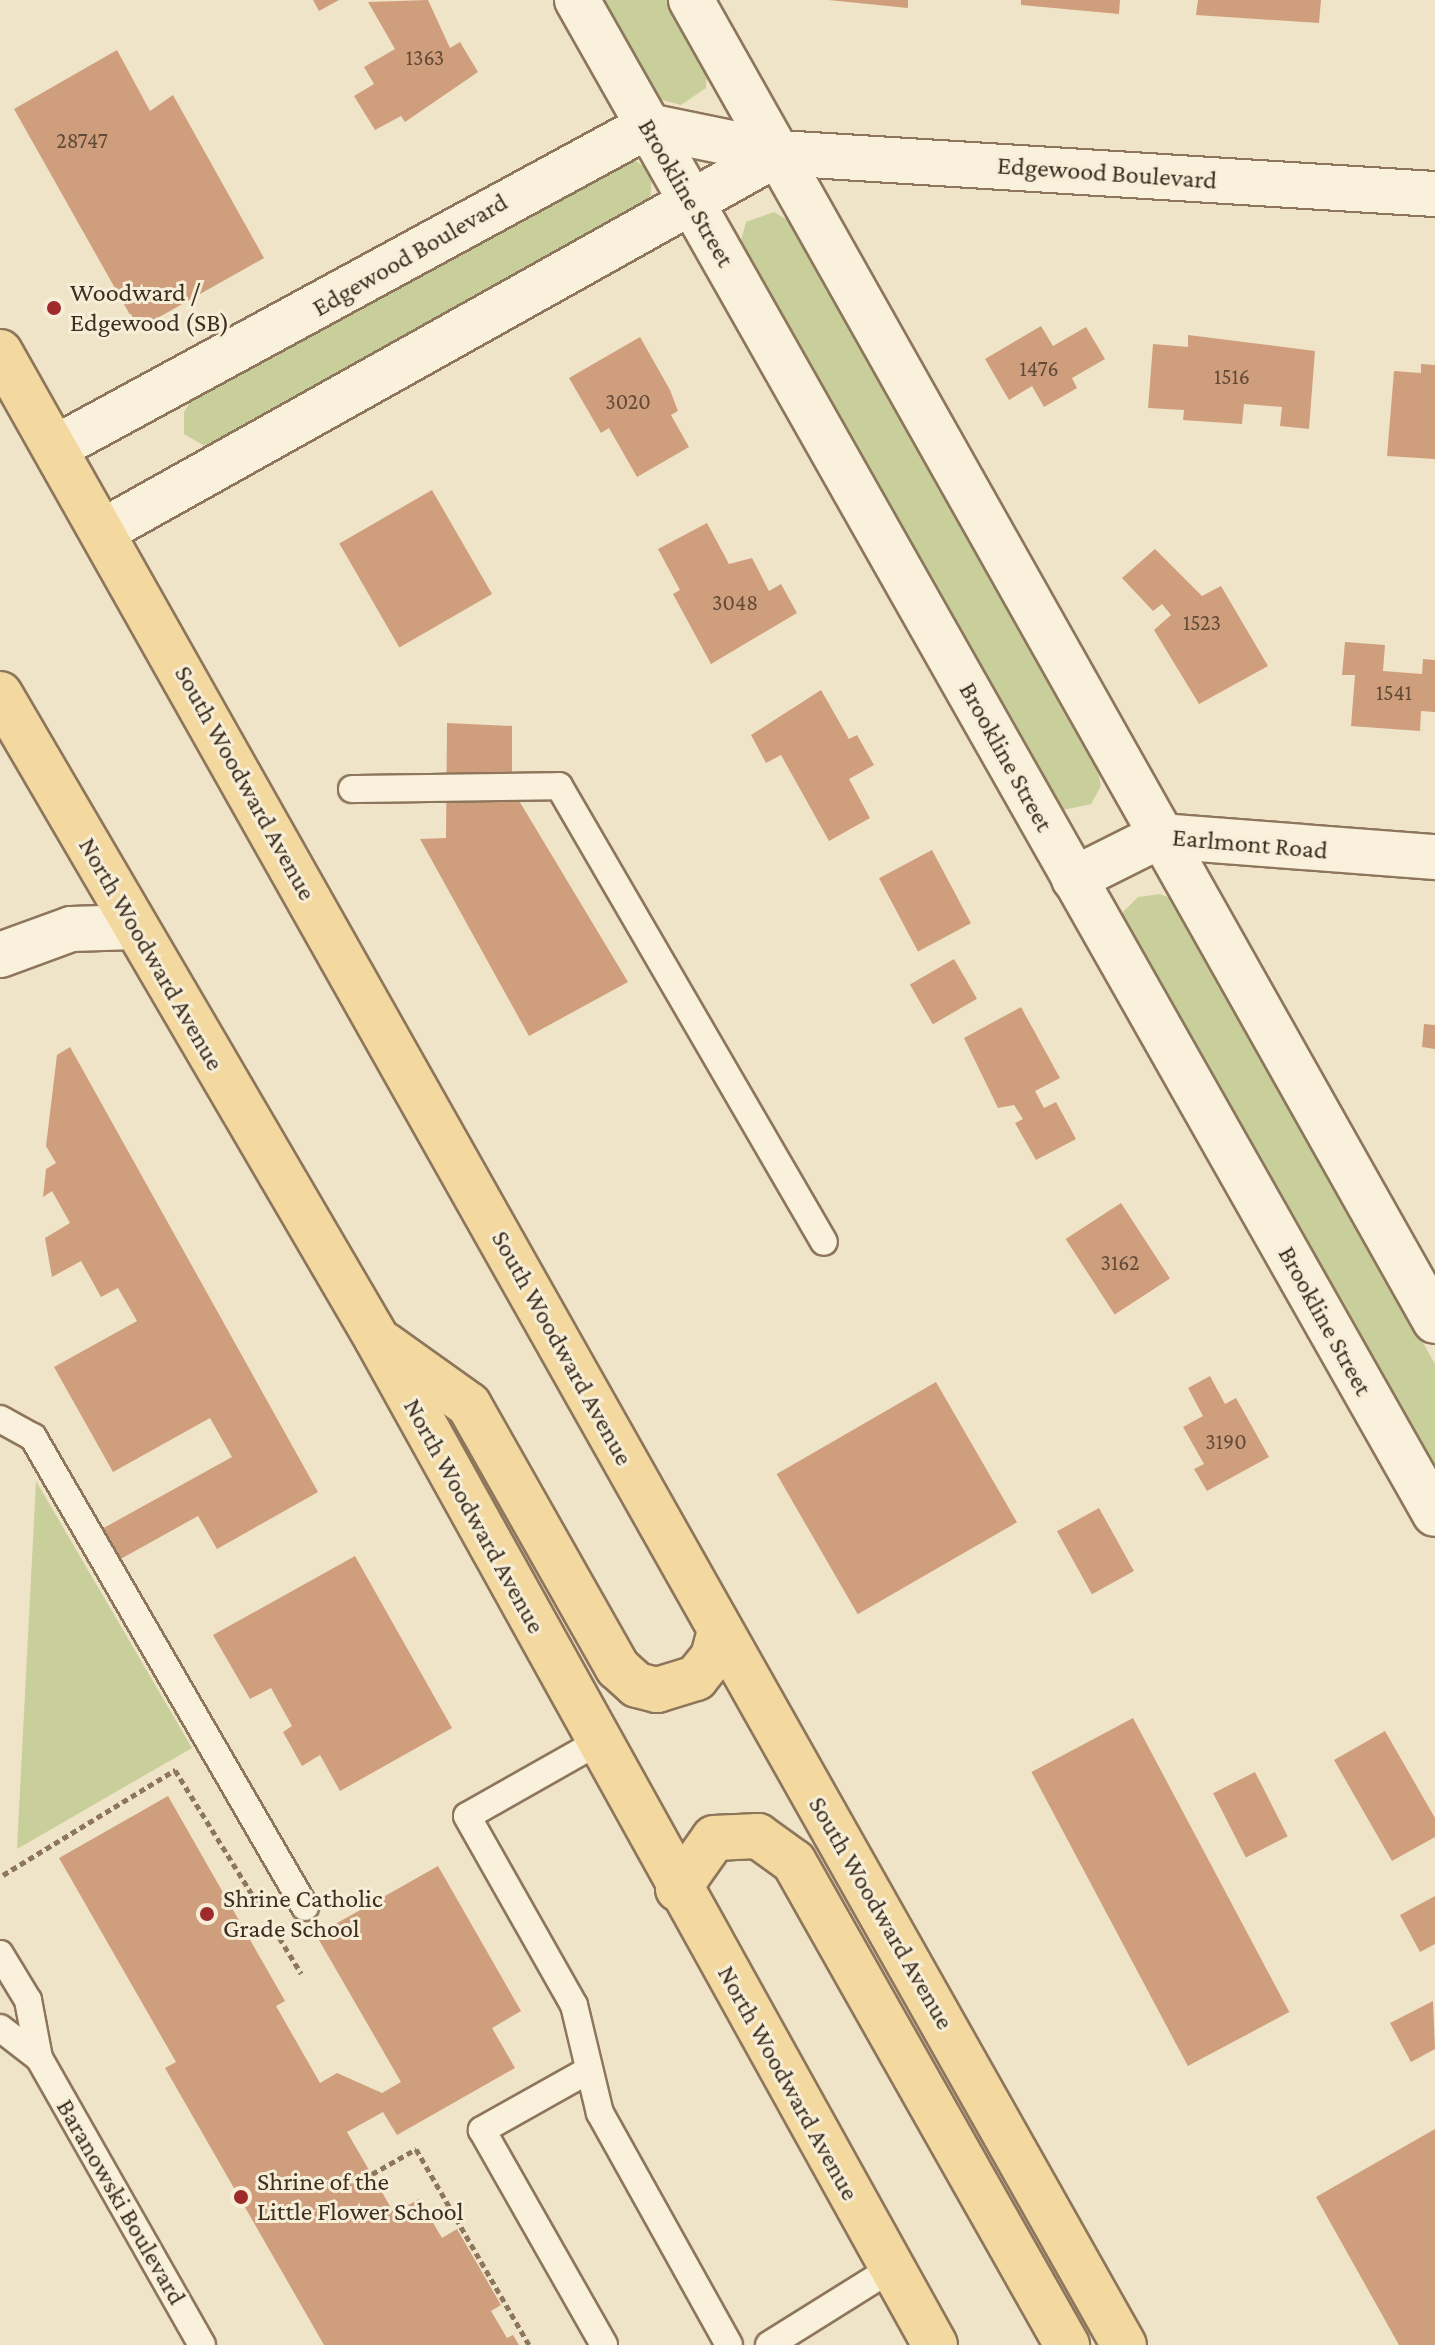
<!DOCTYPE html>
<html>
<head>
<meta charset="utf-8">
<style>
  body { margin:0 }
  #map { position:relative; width:1435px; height:2345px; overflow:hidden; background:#f0e4c8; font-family:"Crimson Pro",serif }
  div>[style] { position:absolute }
  .green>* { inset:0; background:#c9cf9b }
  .building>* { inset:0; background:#cf9f7d; transform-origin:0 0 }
  .path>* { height:5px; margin-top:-2.5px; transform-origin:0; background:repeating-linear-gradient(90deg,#8d765c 0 6px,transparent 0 10px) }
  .roads { filter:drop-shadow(2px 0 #8d765c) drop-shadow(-2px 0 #8d765c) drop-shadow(0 2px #8d765c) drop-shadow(0 -2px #8d765c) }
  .service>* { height:26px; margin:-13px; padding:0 13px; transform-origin:13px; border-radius:13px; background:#faf1dc }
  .minor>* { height:44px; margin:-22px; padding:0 22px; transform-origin:22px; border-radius:22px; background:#faf1dc }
  .primary>* { height:44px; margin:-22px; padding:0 22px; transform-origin:22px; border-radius:22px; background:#f3d9a0 }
  .dots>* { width:22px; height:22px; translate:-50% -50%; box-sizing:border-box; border:4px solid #f7eed8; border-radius:50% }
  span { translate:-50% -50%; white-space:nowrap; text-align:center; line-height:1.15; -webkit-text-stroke:6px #f7eed8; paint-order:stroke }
  .number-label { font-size:22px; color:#624a37 }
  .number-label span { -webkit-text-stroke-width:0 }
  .street-label { font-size:26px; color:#3d2e20 }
  .poi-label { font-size:26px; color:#3d2e20 }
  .left { translate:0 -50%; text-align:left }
</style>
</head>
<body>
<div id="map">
  <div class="green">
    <div style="clip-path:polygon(599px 0,668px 0,707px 68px,706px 88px,681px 105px,658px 99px)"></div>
    <div style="clip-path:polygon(617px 158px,632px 158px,652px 173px,650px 205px,224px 444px,203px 445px,184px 434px,184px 412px,193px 398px)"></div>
    <div style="clip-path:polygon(774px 212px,794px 224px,1097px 766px,1101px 786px,1091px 804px,1063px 810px,1047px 796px,740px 244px,746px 222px)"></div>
    <div style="clip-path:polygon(1160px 894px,1173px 899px,1435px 1364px,1435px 1468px,1420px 1454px,1131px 936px,1123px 912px,1138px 897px)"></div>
    <div style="clip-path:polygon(36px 1481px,192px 1748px,17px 1849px)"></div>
  </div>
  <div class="building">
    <div style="clip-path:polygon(313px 0,339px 0,319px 11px)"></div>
    <div style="clip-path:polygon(428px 0,450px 48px,460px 42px,478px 72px,405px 122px,401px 116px,375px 130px,354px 96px,374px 84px,364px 67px,395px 49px,368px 2px)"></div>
    <div style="clip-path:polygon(828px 0,908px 0,908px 8px)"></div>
    <div style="clip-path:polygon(1021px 0,1120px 0,1119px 14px,1021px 5px)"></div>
    <div style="clip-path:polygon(1198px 0,1321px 0,1319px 23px,1196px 15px)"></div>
    <div style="clip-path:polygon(117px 50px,150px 111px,173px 95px,264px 258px,138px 329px,14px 109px)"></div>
    <div style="clip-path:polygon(1041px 326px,1053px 346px,1086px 327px,1105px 359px,1072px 378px,1077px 388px,1044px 407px,1032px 386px,1009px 400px,985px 359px)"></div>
    <div style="clip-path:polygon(1188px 335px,1315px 351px,1309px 429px,1280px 426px,1282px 407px,1244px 404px,1242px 424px,1183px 420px,1184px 410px,1148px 408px,1153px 344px,1188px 347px)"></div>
    <div style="clip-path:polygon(640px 337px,670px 390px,678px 411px,671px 415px,689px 447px,637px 477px,609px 428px,601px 433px,569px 378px)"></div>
    <div style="clip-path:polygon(1421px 364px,1435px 365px,1435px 459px,1387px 456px,1394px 371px,1421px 373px)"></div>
    <div style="left:432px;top:490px;width:120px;height:107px;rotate:60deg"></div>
    <div style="clip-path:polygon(707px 523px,729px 564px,752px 558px,769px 591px,781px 584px,797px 613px,711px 664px,673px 594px,680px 590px,658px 549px)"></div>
    <div style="clip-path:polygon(1155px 549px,1202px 596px,1221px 586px,1268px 666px,1199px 704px,1154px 630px,1171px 615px,1162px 604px,1153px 611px,1122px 578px)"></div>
    <div style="clip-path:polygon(1345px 642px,1385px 645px,1383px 671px,1422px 674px,1423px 659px,1435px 660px,1435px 712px,1421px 711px,1420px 731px,1351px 726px,1355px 675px,1342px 675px)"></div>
    <div style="clip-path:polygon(821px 690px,849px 739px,857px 735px,874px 765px,849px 779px,870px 818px,829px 841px,781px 755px,766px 763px,751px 735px)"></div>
    <div style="clip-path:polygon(447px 723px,512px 726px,512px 789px,628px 982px,529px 1036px,420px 839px,446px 838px)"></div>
    <div style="left:932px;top:850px;width:83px;height:60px;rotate:62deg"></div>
    <div style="left:954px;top:959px;width:46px;height:51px;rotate:60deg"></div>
    <div style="clip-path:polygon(1021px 1007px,1060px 1078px,1035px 1091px,1044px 1108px,1056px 1102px,1076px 1139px,1036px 1160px,1015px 1123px,1023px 1119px,1014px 1105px,998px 1108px,964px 1038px)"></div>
    <div style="clip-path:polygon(1424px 1024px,1435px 1025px,1435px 1049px,1422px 1047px)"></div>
    <div style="clip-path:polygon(70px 1047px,318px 1492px,217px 1549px,198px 1516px,117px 1561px,100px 1530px,232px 1457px,210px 1418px,113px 1472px,54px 1367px,137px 1321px,118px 1288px,101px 1297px,81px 1261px,52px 1277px,45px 1238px,70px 1223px,52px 1191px,43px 1197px,46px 1169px,56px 1163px,46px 1146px,57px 1055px)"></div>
    <div style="left:1121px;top:1203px;width:90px;height:66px;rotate:57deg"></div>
    <div style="clip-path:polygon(1210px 1376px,1225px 1404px,1236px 1398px,1269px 1457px,1207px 1491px,1194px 1469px,1204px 1464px,1183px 1427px,1203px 1416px,1188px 1388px)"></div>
    <div style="left:936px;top:1382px;width:162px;height:184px;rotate:60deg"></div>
    <div style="left:1099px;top:1508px;width:72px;height:48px;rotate:61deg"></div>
    <div style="clip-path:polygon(355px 1556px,452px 1728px,340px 1791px,320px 1755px,302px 1766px,283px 1732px,292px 1726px,271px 1688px,250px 1699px,213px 1635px)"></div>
    <div style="left:1133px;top:1718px;width:333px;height:115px;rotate:62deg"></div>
    <div style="clip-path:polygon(1385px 1731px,1435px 1818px,1435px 1837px,1392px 1861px,1334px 1760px)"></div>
    <div style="left:1255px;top:1772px;width:72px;height:47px;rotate:63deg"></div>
    <div style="clip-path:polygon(168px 1796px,285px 2001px,276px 2006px,320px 2083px,337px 2073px,382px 2093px,401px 2082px,316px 1935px,438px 1866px,521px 2011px,492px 2028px,515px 2068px,397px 2135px,383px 2112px,347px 2132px,394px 2213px,419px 2199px,442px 2238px,457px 2229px,501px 2305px,491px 2311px,507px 2338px,513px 2335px,519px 2345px,324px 2345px,165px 2068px,176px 2062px,59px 1858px)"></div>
    <div style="clip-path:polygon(1435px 1896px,1435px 1944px,1420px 1952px,1400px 1915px)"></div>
    <div style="clip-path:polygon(1433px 2001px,1435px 2049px,1411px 2062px,1390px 2023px)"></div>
    <div style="clip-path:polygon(1435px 2129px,1435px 2345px,1399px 2345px,1316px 2197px)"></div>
  </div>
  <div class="path">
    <div style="left:3px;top:1875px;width:202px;rotate:-31.4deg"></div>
    <div style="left:175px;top:1770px;width:158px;rotate:58.2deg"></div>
    <div style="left:274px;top:1929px;width:52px;rotate:58.5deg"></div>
    <div style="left:372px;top:2174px;width:51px;rotate:-29.6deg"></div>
    <div style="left:416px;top:2149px;width:226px;rotate:60deg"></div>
  </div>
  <div class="roads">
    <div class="service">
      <div style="left:352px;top:789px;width:207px;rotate:-0.8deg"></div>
      <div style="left:559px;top:786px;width:527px;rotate:59.84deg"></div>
      <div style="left:0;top:1419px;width:38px;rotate:29deg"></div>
      <div style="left:33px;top:1437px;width:543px;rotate:59.94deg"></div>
      <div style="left:598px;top:1742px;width:150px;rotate:150.5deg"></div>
      <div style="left:467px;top:1816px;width:217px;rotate:60.5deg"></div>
      <div style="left:574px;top:2005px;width:111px;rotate:76.5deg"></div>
      <div style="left:600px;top:2113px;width:265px;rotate:60.9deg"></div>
      <div style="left:0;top:1954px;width:54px;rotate:58.7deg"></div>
      <div style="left:28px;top:2000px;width:59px;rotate:79.3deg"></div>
      <div style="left:39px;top:2058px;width:330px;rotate:60.4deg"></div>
      <div style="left:0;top:2028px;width:49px;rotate:37.6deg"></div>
      <div style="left:589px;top:2070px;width:123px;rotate:150.7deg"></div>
      <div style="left:482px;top:2130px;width:247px;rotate:60.4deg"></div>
      <div style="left:769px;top:2345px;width:145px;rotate:-32deg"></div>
    </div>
    <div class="minor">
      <div style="left:577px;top:0;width:1740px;rotate:60.46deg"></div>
      <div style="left:691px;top:0;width:1516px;rotate:60.61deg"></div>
      <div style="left:55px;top:448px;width:675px;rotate:-28.5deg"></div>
      <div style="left:648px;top:126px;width:134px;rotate:11.6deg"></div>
      <div style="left:779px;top:153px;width:657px;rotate:3.58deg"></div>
      <div style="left:103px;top:531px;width:775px;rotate:-29.21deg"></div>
      <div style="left:1074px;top:879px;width:96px;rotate:-26.6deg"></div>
      <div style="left:1160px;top:836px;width:276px;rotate:4.4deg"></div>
      <div style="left:0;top:955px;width:76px;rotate:-20.1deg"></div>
      <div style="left:71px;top:929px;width:64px;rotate:-1.8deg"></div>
    </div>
    <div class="primary">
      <div style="left:0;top:352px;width:2288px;rotate:60.58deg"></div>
      <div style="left:0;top:694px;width:747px;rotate:59.69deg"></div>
      <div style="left:377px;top:1339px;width:1150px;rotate:60.98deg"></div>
      <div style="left:385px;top:1345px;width:103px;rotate:35.5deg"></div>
      <div style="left:469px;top:1405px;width:302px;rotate:60.5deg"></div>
      <div style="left:618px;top:1668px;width:25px;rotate:42deg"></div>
      <div style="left:637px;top:1685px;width:21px;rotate:14deg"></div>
      <div style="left:657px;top:1690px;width:41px;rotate:-17.1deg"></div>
      <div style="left:696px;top:1678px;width:27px;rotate:-51deg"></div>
      <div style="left:713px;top:1657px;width:28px;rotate:-75deg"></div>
      <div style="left:678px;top:1889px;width:62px;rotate:-54.8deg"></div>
      <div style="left:714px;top:1838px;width:44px;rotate:-2.6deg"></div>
      <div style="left:758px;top:1836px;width:44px;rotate:35.8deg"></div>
      <div style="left:794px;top:1862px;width:555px;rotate:60.52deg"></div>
    </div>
  </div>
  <div class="dots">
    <div style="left:54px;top:308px;background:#9e2a2b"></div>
    <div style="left:207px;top:1914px;background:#9e2a2b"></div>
    <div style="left:241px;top:2197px;background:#9e2a2b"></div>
  </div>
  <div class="number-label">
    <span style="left:425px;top:58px">1363</span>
    <span style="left:82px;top:141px">28747</span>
    <span style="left:1039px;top:369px">1476</span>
    <span style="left:1232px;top:377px">1516</span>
    <span style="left:628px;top:402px">3020</span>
    <span style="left:735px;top:603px">3048</span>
    <span style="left:1202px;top:623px">1523</span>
    <span style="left:1394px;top:693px">1541</span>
    <span style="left:1120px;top:1263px">3162</span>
    <span style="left:1226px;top:1442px">3190</span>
  </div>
  <div class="street-label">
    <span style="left:1107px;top:173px;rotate:4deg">Edgewood Boulevard</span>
    <span style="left:686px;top:193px;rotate:60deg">Brookline Street</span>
    <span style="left:410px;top:255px;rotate:-30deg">Edgewood Boulevard</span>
    <span style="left:1006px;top:757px;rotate:61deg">Brookline Street</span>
    <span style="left:245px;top:783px;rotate:61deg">South Woodward Avenue</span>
    <span style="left:1250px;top:844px;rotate:5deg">Earlmont Road</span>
    <span style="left:151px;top:954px;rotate:60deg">North Woodward Avenue</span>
    <span style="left:1325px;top:1321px;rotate:61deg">Brookline Street</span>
    <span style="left:562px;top:1348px;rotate:61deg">South Woodward Avenue</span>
    <span style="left:474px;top:1516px;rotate:61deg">North Woodward Avenue</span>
    <span style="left:881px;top:1913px;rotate:60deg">South Woodward Avenue</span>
    <span style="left:788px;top:2083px;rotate:61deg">North Woodward Avenue</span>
    <span style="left:121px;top:2202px;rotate:60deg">Baranowski Boulevard</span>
  </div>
  <div class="poi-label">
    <span class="left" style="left:70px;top:308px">Woodward /<br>Edgewood (SB)</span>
    <span class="left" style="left:223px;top:1914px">Shrine Catholic<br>Grade School</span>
    <span class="left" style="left:257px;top:2197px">Shrine of the<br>Little Flower School</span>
  </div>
</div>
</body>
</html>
